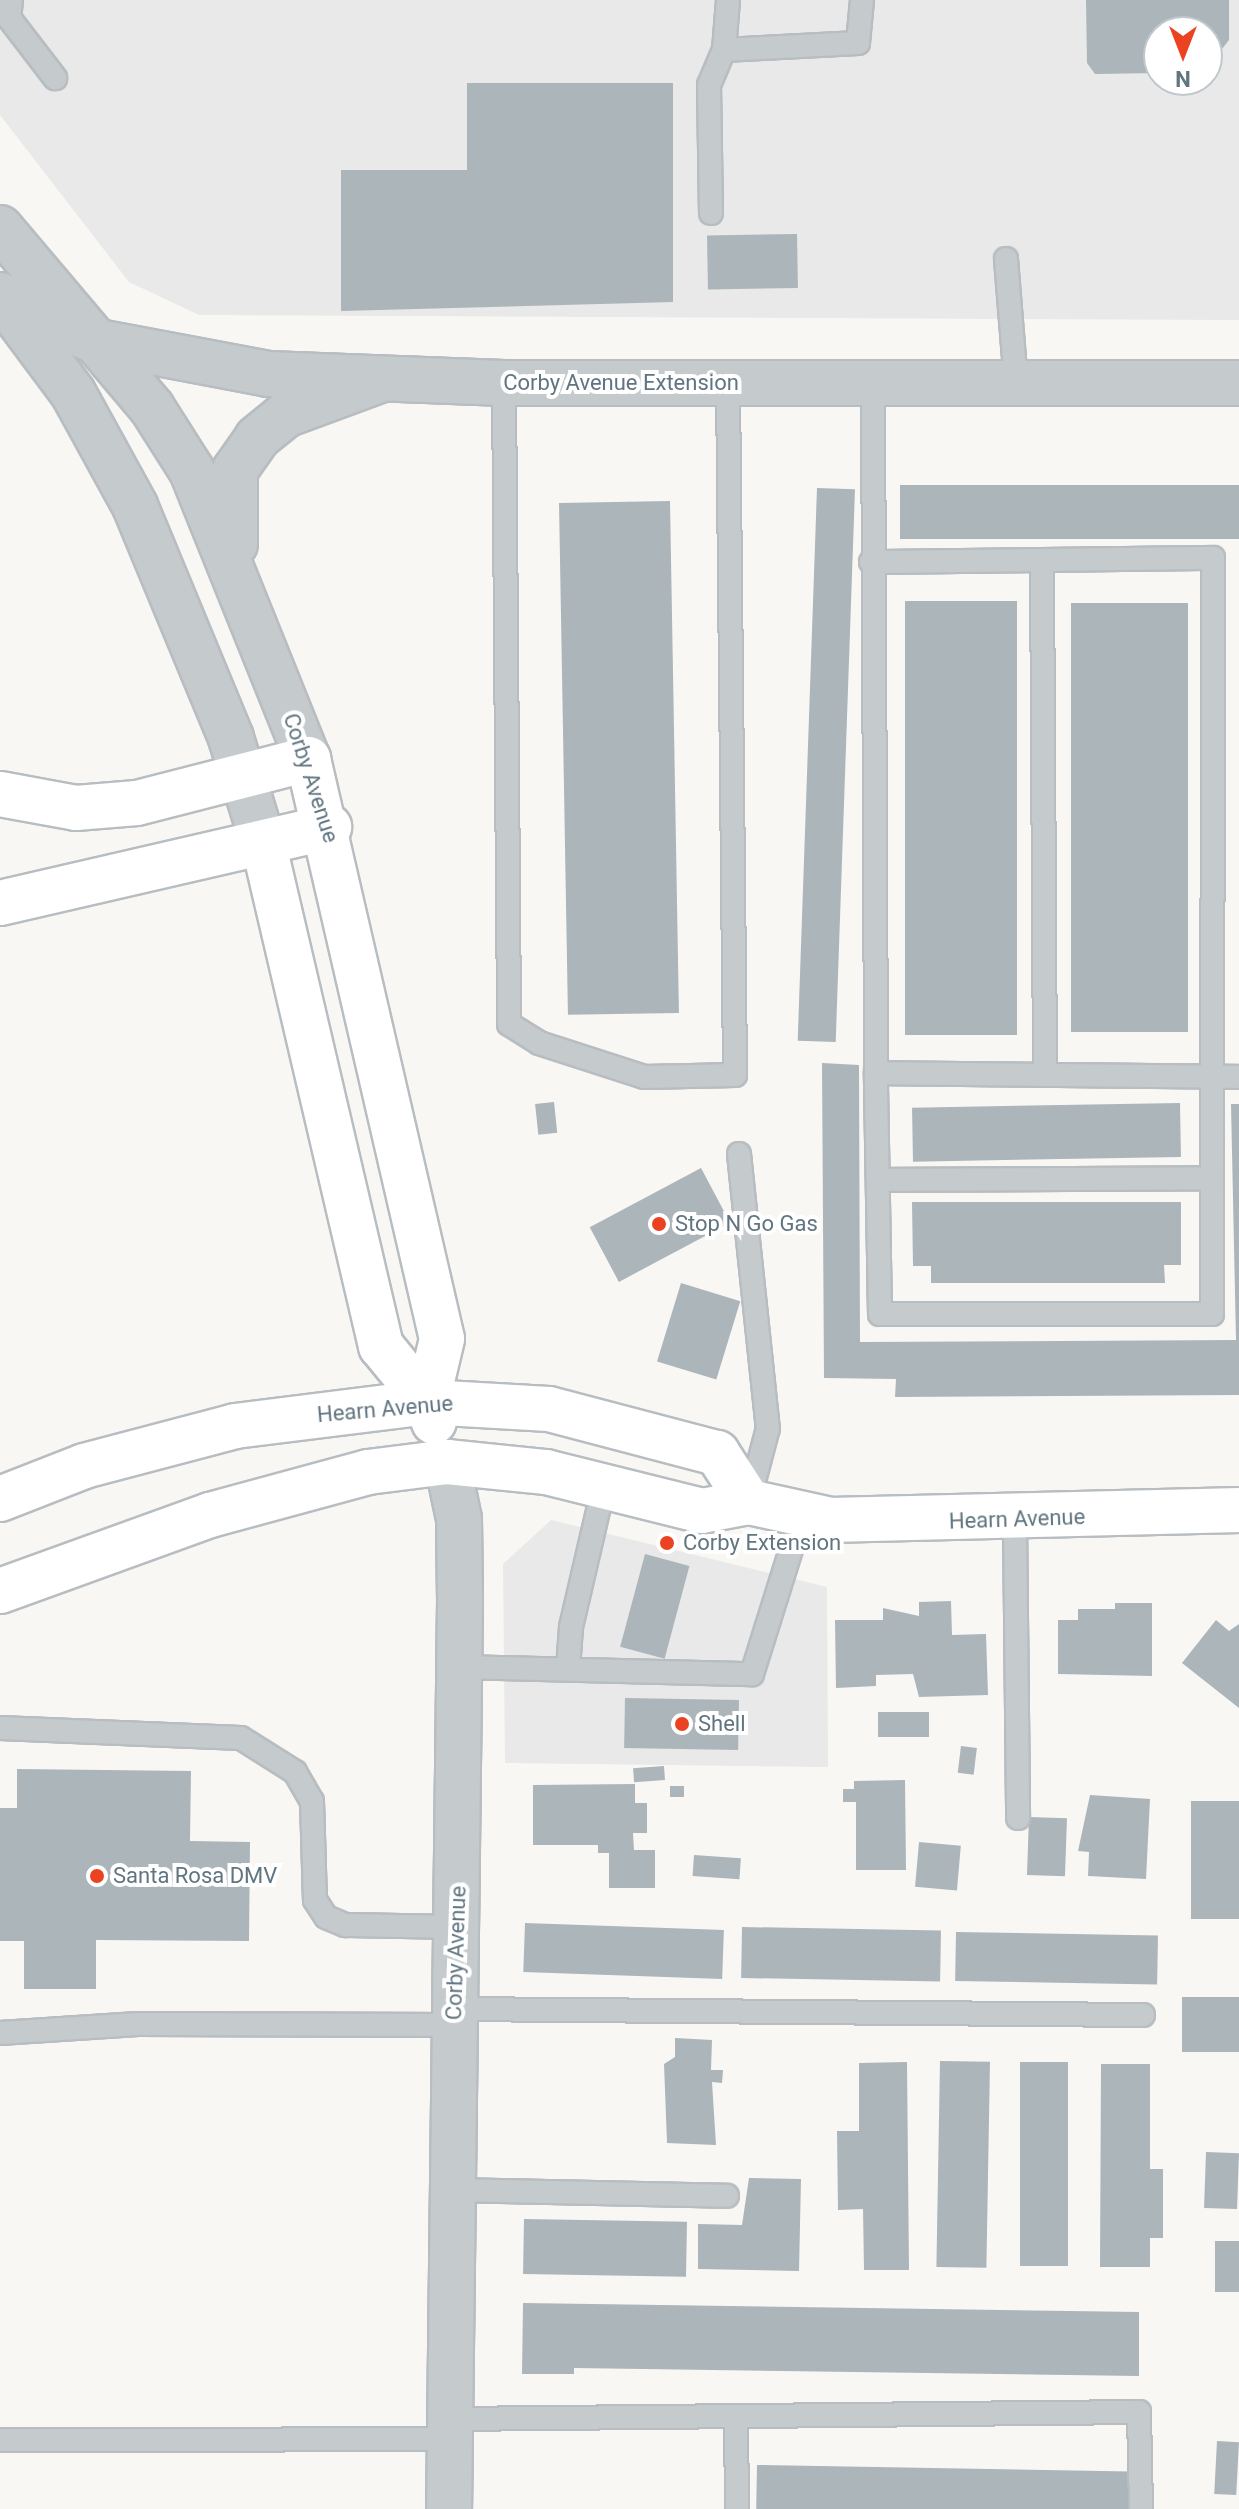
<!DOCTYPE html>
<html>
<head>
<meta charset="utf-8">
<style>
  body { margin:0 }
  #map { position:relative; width:1239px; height:2509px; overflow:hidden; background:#f8f7f4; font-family:Roboto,sans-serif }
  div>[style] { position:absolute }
  .built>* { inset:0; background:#e8e9e8 }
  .building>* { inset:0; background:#abb5ba; transform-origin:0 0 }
  .roads { filter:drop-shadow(2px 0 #b7bdc1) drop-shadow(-2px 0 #b7bdc1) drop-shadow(0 2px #b7bdc1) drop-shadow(0 -2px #b7bdc1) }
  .service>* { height:22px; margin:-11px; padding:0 11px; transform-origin:11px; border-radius:11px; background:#c5cacc }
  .minor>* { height:44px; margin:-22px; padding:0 22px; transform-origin:22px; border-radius:22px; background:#c5cacc }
  .tertiary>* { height:44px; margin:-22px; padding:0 22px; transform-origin:22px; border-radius:22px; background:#c5cacc }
  .secondary>* { height:44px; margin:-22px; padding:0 22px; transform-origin:22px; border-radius:22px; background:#fff }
  .motorway>* { height:44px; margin:-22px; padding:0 22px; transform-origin:22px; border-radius:22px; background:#fff }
  .dots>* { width:22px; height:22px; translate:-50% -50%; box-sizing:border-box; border:4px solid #fff; border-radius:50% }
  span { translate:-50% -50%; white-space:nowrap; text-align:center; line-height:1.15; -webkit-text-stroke:8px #fff; paint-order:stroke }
  .street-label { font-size:22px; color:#617581 }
  .poi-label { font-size:22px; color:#617581 }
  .left { translate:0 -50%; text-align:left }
  .north { position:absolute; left:1143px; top:16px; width:80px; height:80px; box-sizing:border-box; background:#fff; border:2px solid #c0c8cd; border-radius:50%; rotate:180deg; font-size:22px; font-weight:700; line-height:32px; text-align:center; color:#617581 }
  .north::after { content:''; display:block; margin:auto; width:28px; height:36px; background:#eb4221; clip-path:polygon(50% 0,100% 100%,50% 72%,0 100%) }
</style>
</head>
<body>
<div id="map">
  <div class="built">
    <div style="clip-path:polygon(evenodd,0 0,1239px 0,1239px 320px,199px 315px,129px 282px,0 115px,0 0,1159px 32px,1207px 32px,1207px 80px,1159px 80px,1159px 32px)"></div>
    <div style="clip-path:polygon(551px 1520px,827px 1587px,828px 1767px,505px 1763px,503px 1564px)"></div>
  </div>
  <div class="building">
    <div style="clip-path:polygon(1086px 0,1229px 0,1229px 40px,1207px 68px,1207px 32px,1159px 32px,1159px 73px,1095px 74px,1087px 63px)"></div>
    <div style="clip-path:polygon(467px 83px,673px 83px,673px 302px,341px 311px,341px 170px,467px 170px)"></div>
    <div style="left:797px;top:234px;width:54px;height:90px;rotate:89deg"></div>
    <div style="left:1239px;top:485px;width:54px;height:339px;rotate:90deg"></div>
    <div style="left:817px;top:488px;width:38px;height:553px;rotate:2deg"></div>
    <div style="left:670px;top:501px;width:512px;height:111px;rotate:89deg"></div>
    <div style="left:1017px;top:601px;width:434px;height:112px;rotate:90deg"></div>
    <div style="left:1071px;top:603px;width:117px;height:429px"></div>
    <div style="clip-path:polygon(822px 1063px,859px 1065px,860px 1342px,1236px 1340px,1231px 1104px,1239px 1104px,1239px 1395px,895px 1397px,896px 1379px,824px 1378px)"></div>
    <div style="left:554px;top:1102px;width:31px;height:19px;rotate:84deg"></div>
    <div style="left:1180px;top:1103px;width:54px;height:268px;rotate:89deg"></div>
    <div style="left:701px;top:1168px;width:62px;height:126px;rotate:62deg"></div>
    <div style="clip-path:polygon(912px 1202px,1181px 1202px,1181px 1265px,1164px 1265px,1165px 1283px,931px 1283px,931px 1266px,913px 1266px)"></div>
    <div style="left:681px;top:1283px;width:62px;height:82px;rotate:17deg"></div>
    <div style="left:645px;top:1554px;width:46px;height:96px;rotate:15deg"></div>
    <div style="clip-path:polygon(951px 1601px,952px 1635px,986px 1634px,988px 1695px,919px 1697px,913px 1674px,876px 1675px,876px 1686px,836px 1688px,835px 1620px,883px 1620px,883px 1608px,919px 1616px,919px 1602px)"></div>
    <div style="clip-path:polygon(1115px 1603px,1152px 1603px,1152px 1676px,1058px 1674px,1058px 1620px,1078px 1620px,1078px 1609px,1115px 1609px)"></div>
    <div style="clip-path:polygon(1216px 1620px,1229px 1631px,1239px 1624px,1239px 1708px,1182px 1663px)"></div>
    <div style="left:625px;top:1698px;width:114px;height:50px;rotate:1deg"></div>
    <div style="left:929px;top:1712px;width:25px;height:51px;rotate:90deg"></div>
    <div style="left:961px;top:1746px;width:16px;height:27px;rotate:7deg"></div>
    <div style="left:664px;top:1766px;width:14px;height:31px;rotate:86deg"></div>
    <div style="clip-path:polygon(17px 1769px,191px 1771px,190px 1841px,250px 1842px,249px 1941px,96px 1940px,96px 1989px,24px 1989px,24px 1941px,0 1941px,0 1808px,17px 1808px)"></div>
    <div style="clip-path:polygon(905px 1780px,906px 1870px,856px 1870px,856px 1802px,843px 1802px,843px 1789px,854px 1789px,854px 1781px)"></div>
    <div style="clip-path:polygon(635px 1784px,635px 1803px,647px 1803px,647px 1833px,633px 1833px,634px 1850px,655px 1850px,655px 1888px,609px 1888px,609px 1853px,598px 1853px,598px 1845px,533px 1845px,533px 1785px)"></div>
    <div style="left:670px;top:1786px;width:14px;height:11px"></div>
    <div style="clip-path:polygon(1090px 1795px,1150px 1799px,1146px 1879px,1088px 1876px,1089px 1852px,1078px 1851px)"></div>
    <div style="left:1191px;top:1801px;width:48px;height:118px"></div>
    <div style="left:1029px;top:1817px;width:38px;height:58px;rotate:2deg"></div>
    <div style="left:919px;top:1842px;width:42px;height:45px;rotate:5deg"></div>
    <div style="left:694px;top:1855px;width:47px;height:21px;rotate:4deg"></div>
    <div style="left:525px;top:1923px;width:199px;height:49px;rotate:2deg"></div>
    <div style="left:742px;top:1927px;width:199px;height:51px;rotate:1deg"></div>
    <div style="left:956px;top:1932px;width:202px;height:49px;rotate:1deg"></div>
    <div style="left:1239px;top:1997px;width:55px;height:57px;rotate:90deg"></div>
    <div style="clip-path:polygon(675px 2038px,712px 2040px,711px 2070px,723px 2070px,722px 2083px,712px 2082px,716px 2145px,667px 2143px,664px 2064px,675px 2057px)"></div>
    <div style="left:940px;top:2061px;width:50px;height:206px;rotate:1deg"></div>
    <div style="clip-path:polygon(907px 2062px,909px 2270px,864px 2270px,863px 2209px,838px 2210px,837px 2131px,859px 2131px,859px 2063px)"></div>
    <div style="left:1020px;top:2062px;width:48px;height:204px"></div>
    <div style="clip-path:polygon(1101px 2064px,1150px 2064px,1150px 2169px,1163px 2169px,1163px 2238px,1150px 2238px,1150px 2267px,1100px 2267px)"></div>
    <div style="left:1206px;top:2152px;width:33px;height:56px;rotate:2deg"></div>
    <div style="clip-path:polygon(749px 2178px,801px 2179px,799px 2271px,698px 2269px,698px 2224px,742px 2225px)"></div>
    <div style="left:524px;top:2219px;width:163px;height:55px;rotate:1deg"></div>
    <div style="left:1215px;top:2241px;width:24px;height:51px"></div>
    <div style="clip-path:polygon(523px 2303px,1139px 2312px,1139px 2376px,574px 2368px,574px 2374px,522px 2374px)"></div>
    <div style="left:1217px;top:2441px;width:22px;height:53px;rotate:3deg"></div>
    <div style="left:757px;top:2465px;width:373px;height:44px;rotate:1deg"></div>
  </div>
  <div class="roads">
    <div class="service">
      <div style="left:11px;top:0;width:18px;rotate:96deg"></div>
      <div style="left:9px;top:18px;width:76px;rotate:52.5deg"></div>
      <div style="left:724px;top:50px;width:134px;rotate:-3deg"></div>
      <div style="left:858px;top:43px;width:43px;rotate:-84.7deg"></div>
      <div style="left:711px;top:213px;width:128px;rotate:-90.9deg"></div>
      <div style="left:709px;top:85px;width:38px;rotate:-67deg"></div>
      <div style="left:724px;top:50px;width:50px;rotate:-85.4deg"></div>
      <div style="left:1006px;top:259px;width:124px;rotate:85.4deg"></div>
      <div style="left:504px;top:383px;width:641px;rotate:89.55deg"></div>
      <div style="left:509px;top:1024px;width:36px;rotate:32deg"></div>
      <div style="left:539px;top:1043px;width:110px;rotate:17.9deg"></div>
      <div style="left:644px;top:1077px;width:91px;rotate:-1.3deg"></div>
      <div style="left:735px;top:1075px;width:691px;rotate:-90.58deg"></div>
      <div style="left:873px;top:384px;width:689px;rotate:89.75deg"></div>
      <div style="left:876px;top:1073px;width:363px;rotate:0.6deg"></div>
      <div style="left:1042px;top:560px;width:515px;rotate:89.67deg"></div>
      <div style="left:871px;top:562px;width:342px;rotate:-0.7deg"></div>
      <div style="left:1213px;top:558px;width:756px;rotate:90.08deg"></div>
      <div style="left:1212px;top:1314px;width:332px;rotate:180deg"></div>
      <div style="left:880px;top:1314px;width:241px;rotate:-91deg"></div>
      <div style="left:739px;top:1154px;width:276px;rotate:84deg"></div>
      <div style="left:768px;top:1428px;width:74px;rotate:104.8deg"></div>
      <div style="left:878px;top:1180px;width:334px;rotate:-0.3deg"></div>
      <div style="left:1015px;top:1520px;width:298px;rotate:89.4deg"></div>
      <div style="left:460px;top:1667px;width:292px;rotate:1.4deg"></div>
      <div style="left:752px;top:1674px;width:164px;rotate:-72.6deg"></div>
      <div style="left:568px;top:1669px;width:42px;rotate:-85.9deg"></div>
      <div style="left:571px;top:1627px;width:146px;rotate:-76.9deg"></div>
      <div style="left:0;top:1728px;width:241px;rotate:2.4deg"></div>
      <div style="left:241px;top:1738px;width:64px;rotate:32.2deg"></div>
      <div style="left:295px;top:1772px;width:34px;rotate:60deg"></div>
      <div style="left:312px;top:1801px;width:99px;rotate:88.3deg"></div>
      <div style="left:315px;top:1900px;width:20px;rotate:57deg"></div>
      <div style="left:326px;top:1917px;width:21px;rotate:23deg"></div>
      <div style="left:345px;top:1925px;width:113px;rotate:1deg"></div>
      <div style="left:454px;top:2009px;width:689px;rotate:0.5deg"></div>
      <div style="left:0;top:2033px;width:138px;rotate:-3.7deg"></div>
      <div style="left:138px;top:2024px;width:316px;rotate:0.2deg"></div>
      <div style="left:452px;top:2190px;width:275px;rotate:1.2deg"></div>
      <div style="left:736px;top:2416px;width:93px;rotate:89.4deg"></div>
      <div style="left:450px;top:2419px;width:689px;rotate:-0.58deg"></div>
      <div style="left:1139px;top:2412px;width:97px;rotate:88.8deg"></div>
      <div style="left:0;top:2440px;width:450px;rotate:-0.1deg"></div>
    </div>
    <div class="minor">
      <div style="left:13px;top:309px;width:92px;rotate:21deg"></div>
      <div style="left:99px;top:342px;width:172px;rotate:10.7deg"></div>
      <div style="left:268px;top:374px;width:236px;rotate:2.2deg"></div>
      <div style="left:504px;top:383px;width:735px"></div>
    </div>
    <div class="tertiary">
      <div style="left:0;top:228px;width:236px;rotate:49.8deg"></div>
      <div style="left:152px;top:408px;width:75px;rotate:57.6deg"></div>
      <div style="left:192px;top:471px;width:310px;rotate:68.1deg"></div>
      <div style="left:0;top:295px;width:122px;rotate:53.3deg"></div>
      <div style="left:73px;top:393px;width:129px;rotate:61.2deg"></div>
      <div style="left:135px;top:506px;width:251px;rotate:67.5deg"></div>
      <div style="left:231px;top:738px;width:113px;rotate:73deg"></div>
      <div style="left:235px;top:544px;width:74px;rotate:-90deg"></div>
      <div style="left:235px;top:470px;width:39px;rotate:-55deg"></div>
      <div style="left:257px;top:438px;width:36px;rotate:-39deg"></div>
      <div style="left:285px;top:415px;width:98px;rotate:-20.3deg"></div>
      <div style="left:447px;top:1462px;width:58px;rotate:78.1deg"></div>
      <div style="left:459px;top:1519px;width:82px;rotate:89.3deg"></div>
      <div style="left:460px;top:1601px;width:908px;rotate:90.69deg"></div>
    </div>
    <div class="secondary">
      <div style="left:308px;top:759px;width:595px;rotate:76.99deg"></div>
      <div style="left:442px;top:1339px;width:65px;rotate:103.4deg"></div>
      <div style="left:264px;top:846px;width:514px;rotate:76.83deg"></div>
      <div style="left:381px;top:1346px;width:72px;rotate:50.6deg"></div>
      <div style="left:427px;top:1402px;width:21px;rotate:71deg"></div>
      <div style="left:0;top:1499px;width:90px;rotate:-21.4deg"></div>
      <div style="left:84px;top:1466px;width:156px;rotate:-14.8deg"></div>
      <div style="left:235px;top:1426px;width:193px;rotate:-7.1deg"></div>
      <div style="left:427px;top:1402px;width:122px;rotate:3.3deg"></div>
      <div style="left:549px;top:1409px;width:174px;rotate:14.7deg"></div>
      <div style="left:717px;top:1453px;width:59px;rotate:56.9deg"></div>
      <div style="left:0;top:1591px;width:223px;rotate:-19.9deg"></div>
      <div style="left:210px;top:1515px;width:164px;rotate:-15.2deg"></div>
      <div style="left:368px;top:1472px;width:80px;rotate:-7.2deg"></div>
      <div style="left:447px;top:1462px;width:100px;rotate:5.8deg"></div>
      <div style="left:546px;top:1472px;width:161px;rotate:14deg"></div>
      <div style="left:702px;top:1511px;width:48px;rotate:-10.8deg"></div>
      <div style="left:749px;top:1502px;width:84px;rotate:12.4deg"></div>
      <div style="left:831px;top:1520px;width:408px;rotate:-1.4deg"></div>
    </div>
    <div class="motorway">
      <div style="left:0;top:794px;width:77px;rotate:10.4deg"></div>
      <div style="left:76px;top:808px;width:61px;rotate:-4.7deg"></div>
      <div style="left:137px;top:803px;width:177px;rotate:-14.4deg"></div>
      <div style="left:0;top:903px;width:338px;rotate:-13deg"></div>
    </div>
  </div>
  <div class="dots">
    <div style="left:659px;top:1224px;background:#eb4221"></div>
    <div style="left:667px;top:1543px;background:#eb4221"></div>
    <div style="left:682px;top:1724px;background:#eb4221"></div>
    <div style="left:97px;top:1876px;background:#eb4221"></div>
  </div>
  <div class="street-label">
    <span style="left:621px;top:383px">Corby Avenue Extension</span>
    <span style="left:311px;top:778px;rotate:72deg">Corby Avenue</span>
    <span style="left:385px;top:1409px;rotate:-5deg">Hearn Avenue</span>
    <span style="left:1017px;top:1519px;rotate:-2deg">Hearn Avenue</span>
    <span style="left:456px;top:1953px;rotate:-88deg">Corby Avenue</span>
  </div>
  <div class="poi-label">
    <span class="left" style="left:675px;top:1224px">Stop N Go Gas</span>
    <span class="left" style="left:683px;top:1543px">Corby Extension</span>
    <span class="left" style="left:698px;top:1724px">Shell</span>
    <span class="left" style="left:113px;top:1876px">Santa Rosa DMV</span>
  </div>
  <div class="north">N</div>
</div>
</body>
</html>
